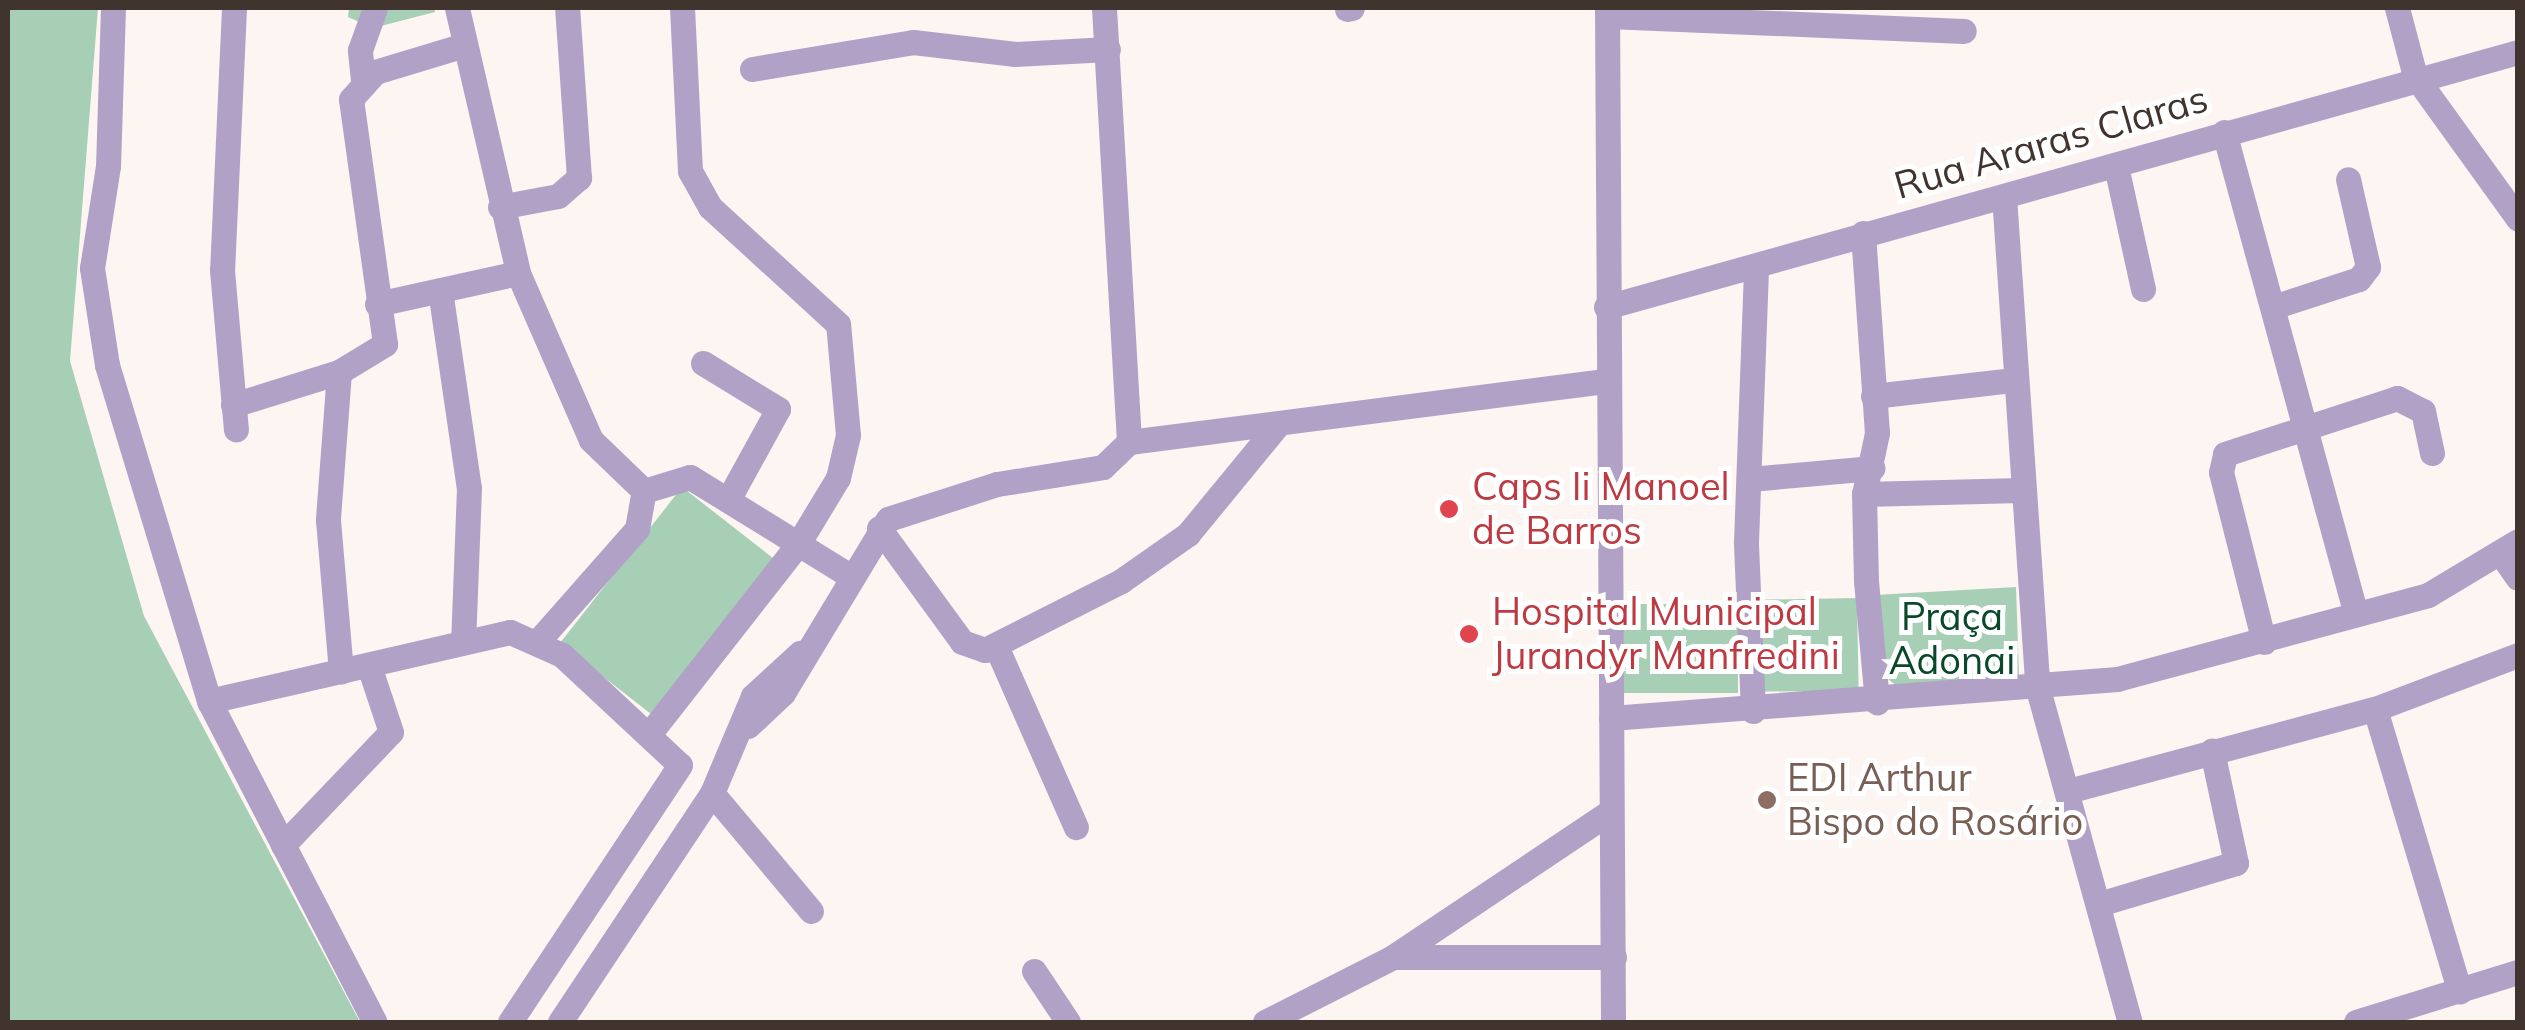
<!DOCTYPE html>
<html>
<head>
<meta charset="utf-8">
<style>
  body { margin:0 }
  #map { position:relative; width:2525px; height:1030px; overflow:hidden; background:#fcf5f2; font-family:Mulish,sans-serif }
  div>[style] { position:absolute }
  .green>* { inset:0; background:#a7cfb5; transform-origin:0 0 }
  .minor>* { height:25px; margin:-12.5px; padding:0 12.5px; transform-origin:12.5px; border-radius:12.5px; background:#b2a1c7 }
  .dots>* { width:28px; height:28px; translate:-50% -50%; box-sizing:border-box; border:5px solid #fff; border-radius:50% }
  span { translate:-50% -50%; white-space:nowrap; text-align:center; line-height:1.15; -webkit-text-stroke:10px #fff; paint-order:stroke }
  .street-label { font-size:38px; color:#41342f }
  .health-label { font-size:38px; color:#be3a42 }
  .left { translate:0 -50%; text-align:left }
  .park-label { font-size:38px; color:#0a482a }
  .education-label { font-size:38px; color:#785e54 }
  .frame { position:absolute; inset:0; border:10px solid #41342f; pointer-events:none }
</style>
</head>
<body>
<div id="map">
  <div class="green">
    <div style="clip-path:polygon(8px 8px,98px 8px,70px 361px,144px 616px,360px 1022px,8px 1022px)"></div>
    <div style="clip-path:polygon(349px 8px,434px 8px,435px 12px,373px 28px,348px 17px)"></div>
    <div style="left:682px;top:487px;width:117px;height:198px;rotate:38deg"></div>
    <div style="clip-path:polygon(2016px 587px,2019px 676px,1897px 686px,1884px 676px,1875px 595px)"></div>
    <div style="left:1857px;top:598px;width:92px;height:102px;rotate:89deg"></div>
    <div style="left:1738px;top:604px;width:89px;height:116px;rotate:90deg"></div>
  </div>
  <div class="minor">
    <div style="left:113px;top:8px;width:158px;rotate:91.8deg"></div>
    <div style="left:108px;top:166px;width:103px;rotate:98.9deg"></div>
    <div style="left:92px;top:268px;width:98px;rotate:81.2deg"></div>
    <div style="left:107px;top:365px;width:353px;rotate:73.1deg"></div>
    <div style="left:210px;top:703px;width:359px;rotate:62.7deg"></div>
    <div style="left:234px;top:8px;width:262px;rotate:92.6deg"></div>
    <div style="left:222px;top:270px;width:160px;rotate:85deg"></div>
    <div style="left:457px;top:8px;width:272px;rotate:77deg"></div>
    <div style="left:518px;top:273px;width:182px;rotate:66.4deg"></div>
    <div style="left:591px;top:440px;width:74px;rotate:43.9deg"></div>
    <div style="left:1104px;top:8px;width:435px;rotate:86.7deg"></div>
    <div style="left:1129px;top:442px;width:482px;rotate:-7.3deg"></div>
    <div style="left:1607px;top:8px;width:1014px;rotate:89.66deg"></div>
    <div style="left:2397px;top:8px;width:70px;rotate:75.2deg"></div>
    <div style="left:2415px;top:76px;width:176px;rotate:54.2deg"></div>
    <div style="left:1347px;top:9px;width:5px;rotate:-11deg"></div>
    <div style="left:1608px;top:16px;width:356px;rotate:2.4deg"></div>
    <div style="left:752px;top:69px;width:163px;rotate:-9.5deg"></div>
    <div style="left:913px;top:42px;width:103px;rotate:6.7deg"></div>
    <div style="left:1015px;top:54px;width:93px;rotate:-3.1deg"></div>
    <div style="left:363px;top:80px;width:30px;rotate:-96deg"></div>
    <div style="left:360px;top:50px;width:45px;rotate:-70.3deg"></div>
    <div style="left:2224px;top:132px;width:500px;rotate:74.7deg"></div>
    <div style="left:2116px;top:166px;width:126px;rotate:77.6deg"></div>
    <div style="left:2004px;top:196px;width:494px;rotate:86.1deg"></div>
    <div style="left:2038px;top:689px;width:345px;rotate:74.6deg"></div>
    <div style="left:500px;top:207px;width:59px;rotate:-10.7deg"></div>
    <div style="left:558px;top:196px;width:28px;rotate:-41deg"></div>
    <div style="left:579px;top:178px;width:170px;rotate:-94deg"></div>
    <div style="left:1863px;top:233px;width:200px;rotate:86deg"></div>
    <div style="left:1877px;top:433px;width:62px;rotate:102deg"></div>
    <div style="left:1864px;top:494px;width:87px;rotate:88.7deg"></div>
    <div style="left:1866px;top:581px;width:122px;rotate:84.8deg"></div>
    <div style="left:440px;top:290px;width:200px;rotate:81.7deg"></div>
    <div style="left:469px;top:488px;width:153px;rotate:92.2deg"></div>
    <div style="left:377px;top:304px;width:144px;rotate:-12.4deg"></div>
    <div style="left:1606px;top:307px;width:947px;rotate:-15.62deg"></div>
    <div style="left:2273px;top:307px;width:90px;rotate:-18deg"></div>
    <div style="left:2359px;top:279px;width:15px;rotate:-53deg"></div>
    <div style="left:2368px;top:267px;width:90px;rotate:-102.8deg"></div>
    <div style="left:703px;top:363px;width:88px;rotate:31.5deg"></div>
    <div style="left:778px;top:409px;width:104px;rotate:118.8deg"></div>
    <div style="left:339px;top:372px;width:148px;rotate:94.3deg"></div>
    <div style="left:328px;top:520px;width:152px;rotate:85.1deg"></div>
    <div style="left:1873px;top:396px;width:142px;rotate:-6.5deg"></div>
    <div style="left:233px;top:405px;width:111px;rotate:-17.3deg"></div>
    <div style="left:339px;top:372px;width:54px;rotate:-31.3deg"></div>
    <div style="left:385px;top:344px;width:247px;rotate:-97.9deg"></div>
    <div style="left:351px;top:99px;width:36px;rotate:-48deg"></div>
    <div style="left:375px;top:72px;width:90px;rotate:-16.8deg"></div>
    <div style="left:1750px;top:479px;width:123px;rotate:-5.1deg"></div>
    <div style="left:644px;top:491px;width:48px;rotate:-16.9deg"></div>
    <div style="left:690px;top:477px;width:188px;rotate:31.7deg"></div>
    <div style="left:1864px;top:494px;width:157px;rotate:-1.5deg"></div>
    <div style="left:879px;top:528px;width:141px;rotate:53.9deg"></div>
    <div style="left:962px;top:642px;width:24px;rotate:19deg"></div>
    <div style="left:985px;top:650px;width:153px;rotate:-26.9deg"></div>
    <div style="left:1121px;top:581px;width:82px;rotate:-35deg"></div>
    <div style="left:1188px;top:534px;width:139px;rotate:-50.6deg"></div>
    <div style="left:2501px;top:554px;width:29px;rotate:55deg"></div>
    <div style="left:539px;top:640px;width:148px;rotate:-48.6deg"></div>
    <div style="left:637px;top:529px;width:39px;rotate:-80deg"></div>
    <div style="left:2264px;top:642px;width:175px;rotate:-104.2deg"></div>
    <div style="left:2221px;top:472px;width:18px;rotate:-77deg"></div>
    <div style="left:2225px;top:454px;width:181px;rotate:-18deg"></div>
    <div style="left:2397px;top:398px;width:29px;rotate:27deg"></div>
    <div style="left:2423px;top:411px;width:43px;rotate:77.9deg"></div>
    <div style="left:996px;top:646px;width:198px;rotate:66.2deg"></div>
    <div style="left:209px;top:701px;width:309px;rotate:-12.9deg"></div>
    <div style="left:510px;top:632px;width:57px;rotate:23.9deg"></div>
    <div style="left:562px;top:655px;width:161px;rotate:43deg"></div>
    <div style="left:680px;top:765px;width:308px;rotate:123.5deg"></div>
    <div style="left:2375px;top:709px;width:295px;rotate:73.3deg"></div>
    <div style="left:1753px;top:711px;width:169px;rotate:-92.4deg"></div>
    <div style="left:1746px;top:542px;width:277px;rotate:-87.9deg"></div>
    <div style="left:1611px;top:718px;width:508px;rotate:-4.41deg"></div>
    <div style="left:2117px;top:679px;width:322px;rotate:-15.1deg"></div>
    <div style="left:2428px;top:595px;width:105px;rotate:-31deg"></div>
    <div style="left:748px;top:726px;width:48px;rotate:-43.3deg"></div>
    <div style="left:783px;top:693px;width:203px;rotate:-58.9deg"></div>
    <div style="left:888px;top:519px;width:114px;rotate:-17.8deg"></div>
    <div style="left:997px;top:484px;width:107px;rotate:-9.1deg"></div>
    <div style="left:1103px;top:467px;width:36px;rotate:-44deg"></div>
    <div style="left:650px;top:733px;width:240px;rotate:-51.9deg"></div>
    <div style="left:798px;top:544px;width:77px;rotate:-58.8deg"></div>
    <div style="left:838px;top:478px;width:44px;rotate:-76.9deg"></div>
    <div style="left:848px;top:435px;width:111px;rotate:-95.1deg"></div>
    <div style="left:838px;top:324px;width:173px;rotate:-137.6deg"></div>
    <div style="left:710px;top:207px;width:41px;rotate:-119.1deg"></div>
    <div style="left:690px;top:171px;width:163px;rotate:-92.8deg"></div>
    <div style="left:2068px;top:791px;width:318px;rotate:-15deg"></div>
    <div style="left:2375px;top:709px;width:153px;rotate:-20.7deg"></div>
    <div style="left:712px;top:793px;width:154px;rotate:50deg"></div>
    <div style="left:283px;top:845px;width:156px;rotate:-46.3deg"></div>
    <div style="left:391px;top:732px;width:70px;rotate:-108.4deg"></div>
    <div style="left:2099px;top:904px;width:143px;rotate:-16.7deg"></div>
    <div style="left:2236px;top:863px;width:115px;rotate:-102.1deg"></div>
    <div style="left:1393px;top:957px;width:221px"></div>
    <div style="left:1034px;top:971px;width:61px;rotate:56.3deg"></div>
    <div style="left:560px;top:1022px;width:275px;rotate:-56.4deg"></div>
    <div style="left:712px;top:793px;width:105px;rotate:-67.1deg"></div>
    <div style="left:753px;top:696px;width:64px;rotate:-42.5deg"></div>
    <div style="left:1265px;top:1022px;width:144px;rotate:-26.9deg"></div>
    <div style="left:1393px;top:957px;width:262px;rotate:-33.8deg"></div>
    <div style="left:2356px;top:1022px;width:170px;rotate:-17.2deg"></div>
  </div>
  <div class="dots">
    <div style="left:1449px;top:509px;background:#e0444e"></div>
    <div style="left:1469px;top:634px;background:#e0444e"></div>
    <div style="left:1767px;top:800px;background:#8d6e63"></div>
  </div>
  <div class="street-label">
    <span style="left:2051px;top:142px;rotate:-16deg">Rua Araras Claras</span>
  </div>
  <div class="health-label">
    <span class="left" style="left:1472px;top:509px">Caps Ii Manoel<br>de Barros</span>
    <span class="left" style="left:1492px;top:634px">Hospital Municipal<br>Jurandyr Manfredini</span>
  </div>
  <div class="park-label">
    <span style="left:1952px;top:639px">Praça<br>Adonai</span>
  </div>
  <div class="education-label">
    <span class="left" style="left:1787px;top:800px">EDI Arthur<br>Bispo do Rosário</span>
  </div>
  <div class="frame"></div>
</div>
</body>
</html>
